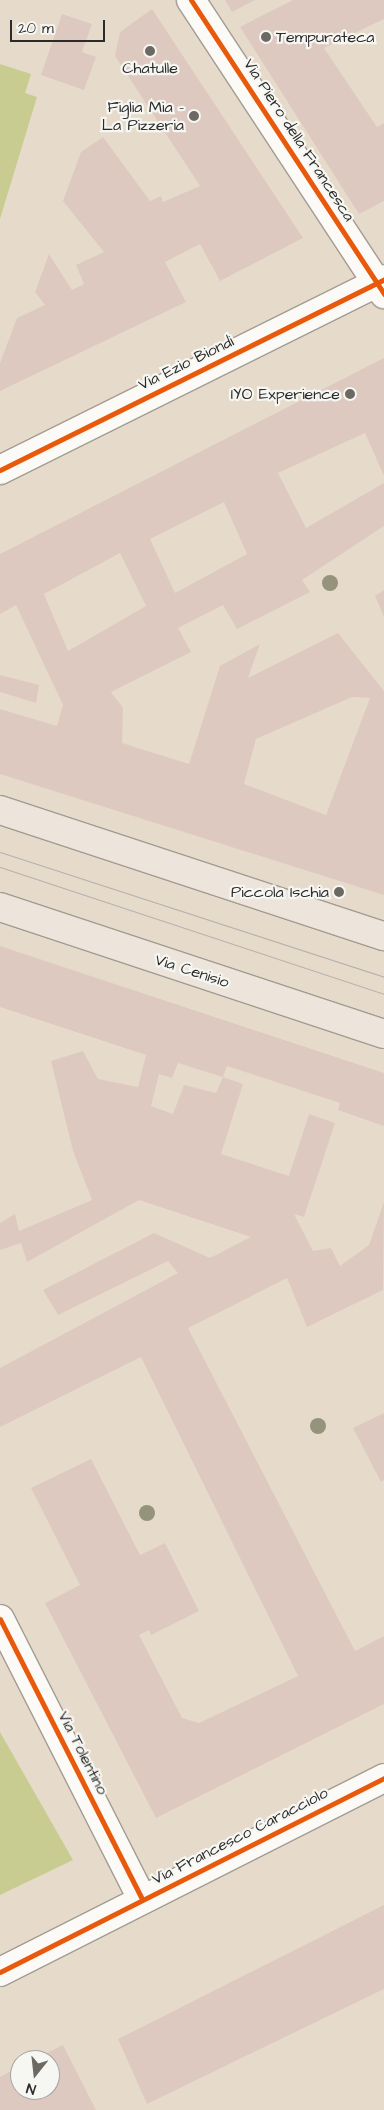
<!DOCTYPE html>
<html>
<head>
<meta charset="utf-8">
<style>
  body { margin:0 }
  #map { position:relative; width:384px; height:2110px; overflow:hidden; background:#e6dbca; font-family:"Architects Daughter",sans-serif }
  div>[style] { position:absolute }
  .green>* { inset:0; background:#c9cc91 }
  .building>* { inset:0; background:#dec9c1 }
  .roads { filter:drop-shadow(1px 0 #a29c92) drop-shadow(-1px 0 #a29c92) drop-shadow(0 1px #a29c92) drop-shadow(0 -1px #a29c92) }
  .minor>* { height:28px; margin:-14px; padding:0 14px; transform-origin:14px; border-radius:14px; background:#fbfaf7 }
  .major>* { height:28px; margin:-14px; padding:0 14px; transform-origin:14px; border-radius:14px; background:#ede4dc }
  .tram>* { height:1px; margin:-0.5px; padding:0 0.5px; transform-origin:0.5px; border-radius:0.5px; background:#b3b1af }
  .cycleway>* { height:5px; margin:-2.5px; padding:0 2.5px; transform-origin:2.5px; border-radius:2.5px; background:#e8590c }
  .trees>* { width:16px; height:16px; margin:-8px; border-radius:50%; background:#95937c }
  .dots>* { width:14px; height:14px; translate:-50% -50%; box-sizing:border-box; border:2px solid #f6f6f2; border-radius:50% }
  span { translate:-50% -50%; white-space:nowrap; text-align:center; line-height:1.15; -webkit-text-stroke:4.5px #f6f6f2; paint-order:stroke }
  .poi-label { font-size:16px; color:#2b2b2b }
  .left { translate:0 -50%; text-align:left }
  .right { translate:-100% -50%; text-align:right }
  .street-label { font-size:16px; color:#2b2b2b }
  .north { position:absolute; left:10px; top:2050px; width:50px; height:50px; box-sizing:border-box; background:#f6f6f2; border:1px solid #a5a5a2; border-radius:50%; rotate:196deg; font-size:14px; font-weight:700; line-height:20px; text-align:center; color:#2b2b2b }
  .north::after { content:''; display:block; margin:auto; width:18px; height:22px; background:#6c6963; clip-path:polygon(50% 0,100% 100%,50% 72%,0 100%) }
  .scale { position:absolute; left:10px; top:20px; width:95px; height:22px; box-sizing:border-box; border:2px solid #2b2b2b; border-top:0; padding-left:6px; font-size:15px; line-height:18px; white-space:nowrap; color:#2b2b2b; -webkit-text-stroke:4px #f6f6f2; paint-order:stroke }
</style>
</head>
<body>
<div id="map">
  <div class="green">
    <div style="clip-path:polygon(0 64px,31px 74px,25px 93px,37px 97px,0 219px)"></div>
    <div style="clip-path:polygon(0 1732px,73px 1860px,0 1895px)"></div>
  </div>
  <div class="building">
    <div style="clip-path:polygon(225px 0,255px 0,232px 12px)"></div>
    <div style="clip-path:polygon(293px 0,384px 0,384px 19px,324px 48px,377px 127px,384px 123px,384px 201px,359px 214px,240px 27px)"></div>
    <div style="clip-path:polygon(152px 9px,303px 238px,220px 281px,200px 244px,165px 262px,186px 302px,0 391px,0 363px,17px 318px,45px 305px,35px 292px,49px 254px,72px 290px,84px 284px,76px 265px,104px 252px,63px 201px,81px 152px,103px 137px,150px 201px,161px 196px,163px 202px,200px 186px,115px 56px,120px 32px)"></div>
    <div style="clip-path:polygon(62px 14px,92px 24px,82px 52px,96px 57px,84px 90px,41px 75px)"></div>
    <div style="clip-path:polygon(evenodd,384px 358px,384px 476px,365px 433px,278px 473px,306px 528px,384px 483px,384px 526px,302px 580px,310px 592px,237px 629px,223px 605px,178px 628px,191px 652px,111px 692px,123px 708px,122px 743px,189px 764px,220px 666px,260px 644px,248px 678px,338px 633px,384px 691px,384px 895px,0 774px,0 709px,57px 726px,63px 705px,16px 605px,0 614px,0 554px,384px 358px,224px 502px,247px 554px,175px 593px,150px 539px,224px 502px,384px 358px,120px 553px,146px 606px,68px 651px,44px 594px,120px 553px,384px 358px,352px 697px,370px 698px,326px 815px,244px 784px,256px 739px,352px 697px)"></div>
    <div style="clip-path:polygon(384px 590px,384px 617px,375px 596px)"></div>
    <div style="clip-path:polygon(0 675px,39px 685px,36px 703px,0 692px)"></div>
    <div style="clip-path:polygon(0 946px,384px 1073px,384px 1126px,338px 1110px,340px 1103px,227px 1066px,223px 1077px,178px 1063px,172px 1078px,159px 1074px,151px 1106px,173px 1114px,184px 1085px,216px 1093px,223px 1077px,243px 1084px,221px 1154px,289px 1176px,309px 1114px,335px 1123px,304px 1217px,294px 1214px,313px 1251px,331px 1248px,340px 1266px,369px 1245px,384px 1202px,383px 1290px,307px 1327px,287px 1278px,188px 1328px,355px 1651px,384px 1636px,384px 1704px,156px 1818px,45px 1603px,80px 1585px,31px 1488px,91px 1459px,140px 1555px,165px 1543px,199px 1611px,151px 1635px,149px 1630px,139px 1635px,182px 1718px,199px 1723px,298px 1676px,141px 1357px,0 1427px,0 1368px,178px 1273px,168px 1261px,58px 1315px,43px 1290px,154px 1233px,210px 1258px,251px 1237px,139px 1200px,27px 1262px,21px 1243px,0 1250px,0 1223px,15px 1214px,19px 1231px,92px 1200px,73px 1151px,51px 1061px,83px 1051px,98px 1079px,138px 1087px,146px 1055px,0 1007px)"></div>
    <div style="clip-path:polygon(384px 1413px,384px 1480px,381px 1482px,353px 1428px)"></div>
    <div style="clip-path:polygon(384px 1905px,384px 1989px,147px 2104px,118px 2039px)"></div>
    <div style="clip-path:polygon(63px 2045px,96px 2110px,0 2110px,0 2077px,20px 2066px,20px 2090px,50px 2090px,50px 2060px,33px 2060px)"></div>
  </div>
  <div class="roads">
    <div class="minor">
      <div style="left:191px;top:0;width:352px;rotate:56.7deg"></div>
      <div style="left:0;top:470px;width:429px;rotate:-26.4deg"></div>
      <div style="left:0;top:1619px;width:314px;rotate:63.1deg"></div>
      <div style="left:0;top:1972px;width:430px;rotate:-26.8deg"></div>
    </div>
    <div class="major">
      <div style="left:0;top:810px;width:404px;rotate:18.2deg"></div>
      <div style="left:0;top:907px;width:404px;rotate:18.3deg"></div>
    </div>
  </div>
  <div class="tram">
    <div style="left:0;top:852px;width:404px;rotate:18deg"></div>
    <div style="left:0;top:867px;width:404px;rotate:18.3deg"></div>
  </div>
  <div class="cycleway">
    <div style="left:191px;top:0;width:352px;rotate:56.7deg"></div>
    <div style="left:0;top:470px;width:429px;rotate:-26.4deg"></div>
    <div style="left:0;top:1619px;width:314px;rotate:63.1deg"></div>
    <div style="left:0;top:1972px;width:430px;rotate:-26.8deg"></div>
  </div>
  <div class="trees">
    <div style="left:330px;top:583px"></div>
    <div style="left:318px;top:1426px"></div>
    <div style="left:147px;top:1513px"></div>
  </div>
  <div class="dots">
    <div style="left:266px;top:37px;background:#6c6963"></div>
    <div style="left:150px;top:51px;background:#6c6963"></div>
    <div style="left:194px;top:116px;background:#6c6963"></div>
    <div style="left:350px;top:394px;background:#6c6963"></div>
    <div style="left:339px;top:892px;background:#6c6963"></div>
  </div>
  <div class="poi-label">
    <span class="left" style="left:276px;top:37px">Tempurateca</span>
    <span style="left:150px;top:68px">Chatulle</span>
    <span class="right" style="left:184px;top:116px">Figlia Mia -<br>La Pizzeria</span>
    <span class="right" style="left:340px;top:394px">IYO Experience</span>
    <span class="right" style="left:329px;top:892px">Piccola Ischia</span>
  </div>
  <div class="street-label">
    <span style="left:299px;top:140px;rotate:57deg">Via Piero della Francesca</span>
    <span style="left:186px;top:363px;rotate:-26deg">Via Ezio Biondi</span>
    <span style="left:192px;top:971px;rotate:18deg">Via Cenisio</span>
    <span style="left:83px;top:1753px;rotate:63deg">Via Tolentino</span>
    <span style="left:240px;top:1836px;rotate:-27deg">Via Francesco Caracciolo</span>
  </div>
  <div class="north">N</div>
  <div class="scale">20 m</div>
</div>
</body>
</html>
